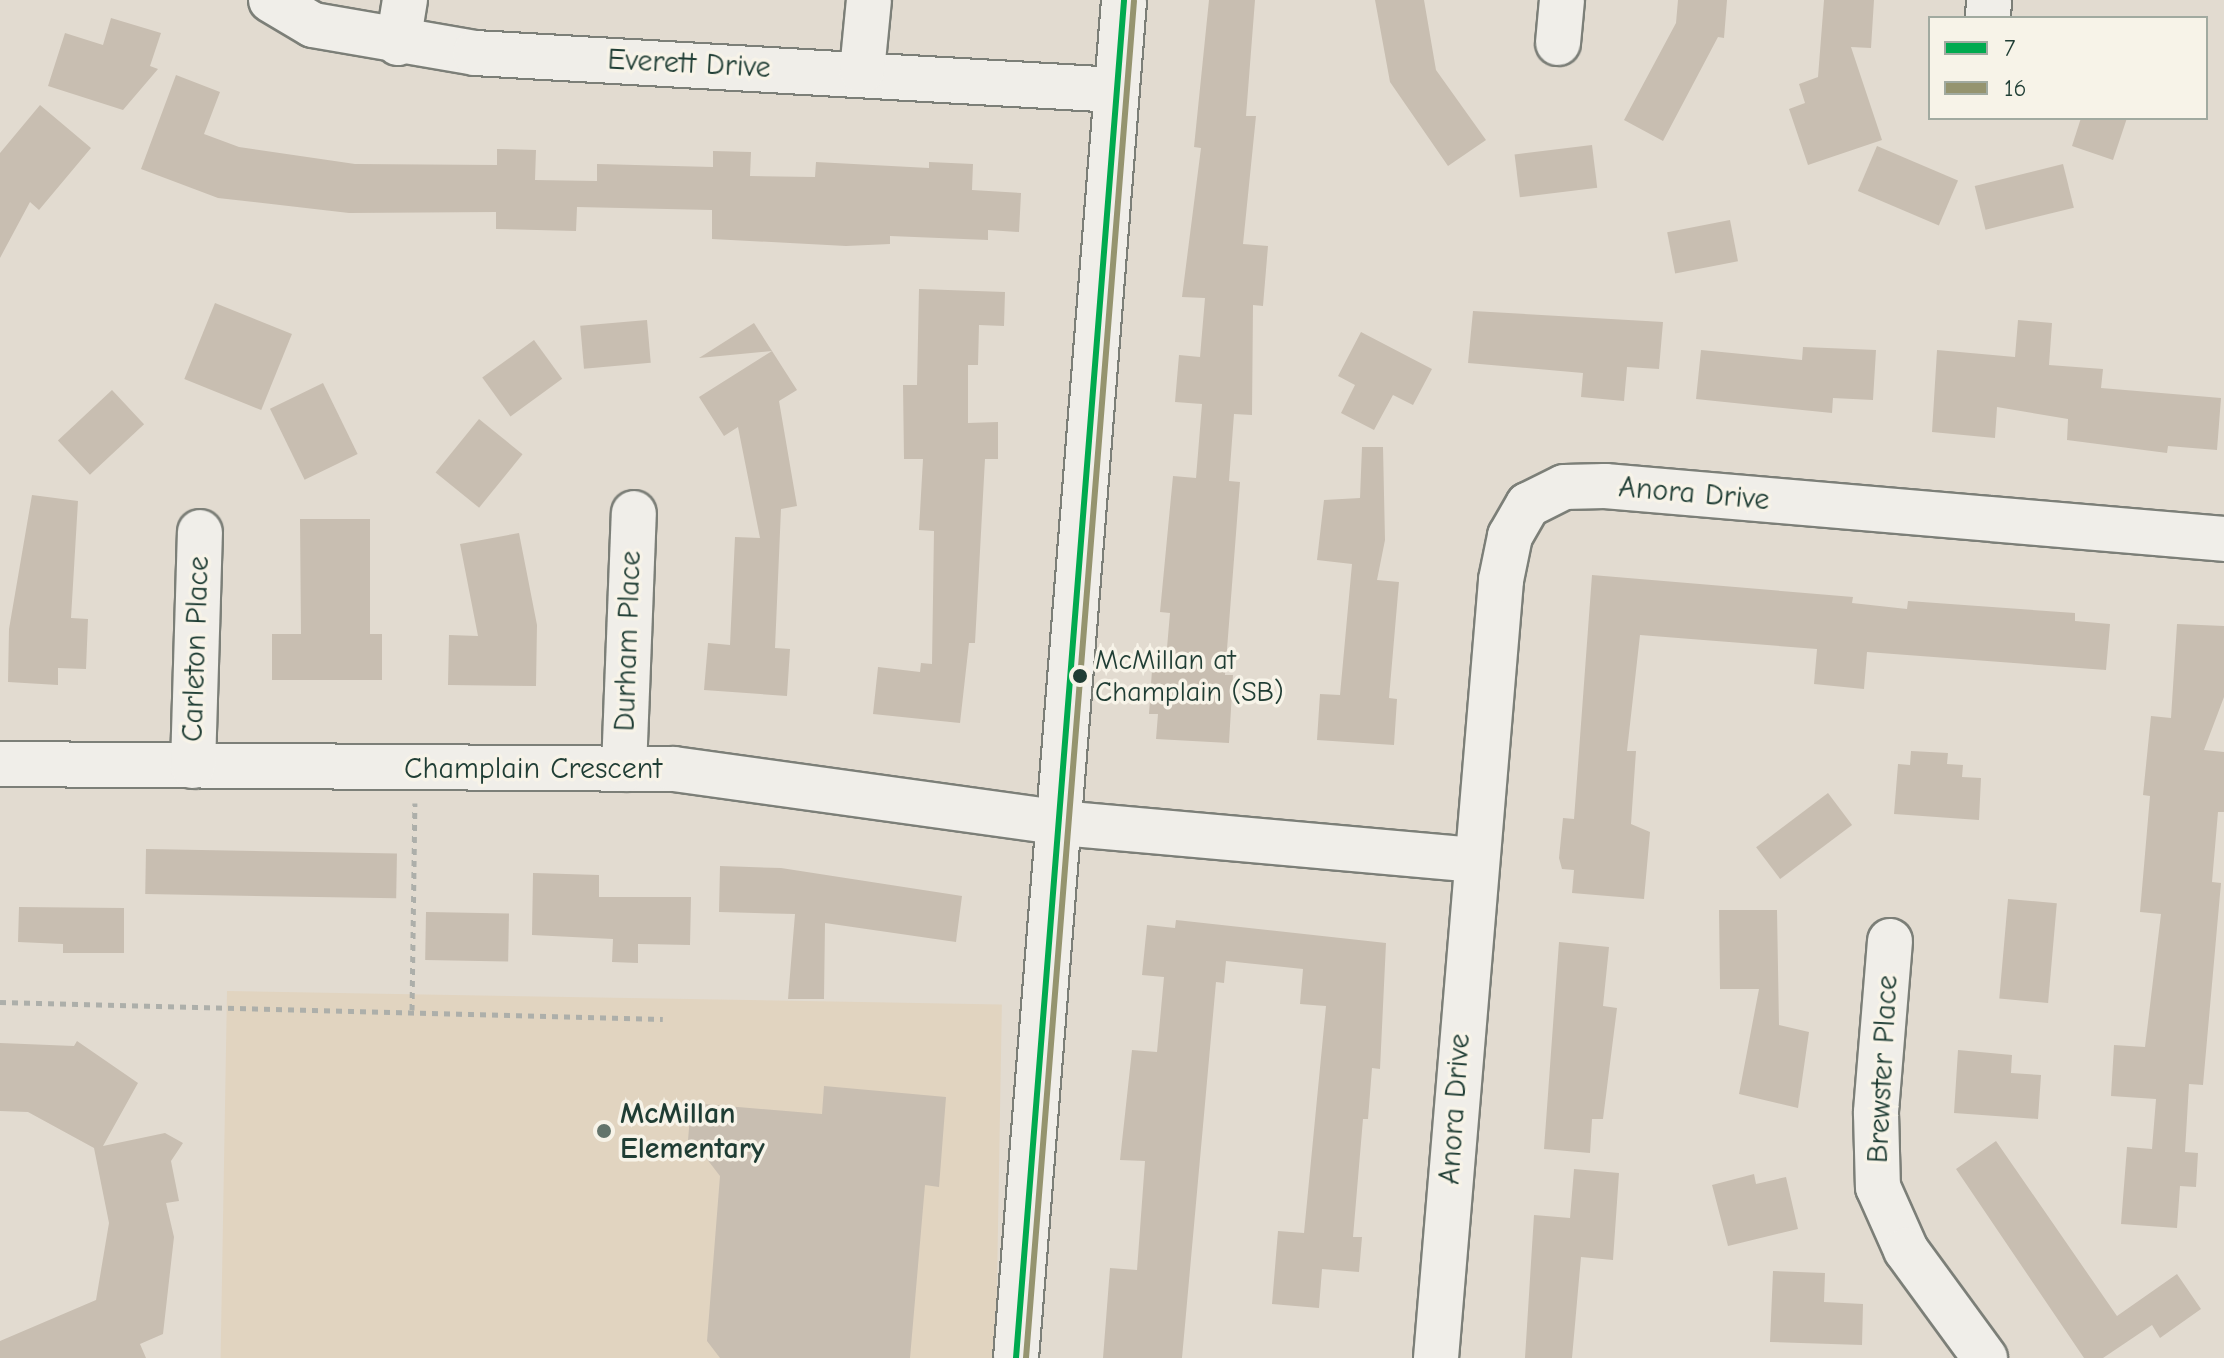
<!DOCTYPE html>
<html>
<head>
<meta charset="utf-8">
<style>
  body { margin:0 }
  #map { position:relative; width:2224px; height:1358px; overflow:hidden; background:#e2dbd0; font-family:"Comic Neue",sans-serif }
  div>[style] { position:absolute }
  .built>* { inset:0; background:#e1d4c0; transform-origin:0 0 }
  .building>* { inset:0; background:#c8beb1; transform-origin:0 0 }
  .path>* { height:5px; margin-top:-2.5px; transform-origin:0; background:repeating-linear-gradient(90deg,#adafaa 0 6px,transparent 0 12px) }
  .roads { filter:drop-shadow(2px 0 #7c7f78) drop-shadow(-2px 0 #7c7f78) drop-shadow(0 2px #7c7f78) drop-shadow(0 -2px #7c7f78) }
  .minor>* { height:44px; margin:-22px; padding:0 22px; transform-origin:22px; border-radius:22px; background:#f0eee9 }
  .bus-1>* { height:6px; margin:-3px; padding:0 3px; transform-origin:3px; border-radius:3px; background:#00aa4f }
  .bus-2>* { height:6px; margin:-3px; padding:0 3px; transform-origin:3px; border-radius:3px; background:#95946f }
  .dots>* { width:22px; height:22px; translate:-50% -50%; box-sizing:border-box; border:4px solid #f7f3e8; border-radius:50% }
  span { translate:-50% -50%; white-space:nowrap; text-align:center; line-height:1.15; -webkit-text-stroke:7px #f7f3e8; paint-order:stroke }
  .bus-label { font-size:28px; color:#1f3d34 }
  .left { translate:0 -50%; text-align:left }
  .street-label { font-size:30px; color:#1f3d34 }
  .poi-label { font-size:30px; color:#1f3d34; font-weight:700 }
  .legend { position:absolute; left:1928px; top:16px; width:280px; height:104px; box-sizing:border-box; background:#f7f3e8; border:2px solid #a1aaa0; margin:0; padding:10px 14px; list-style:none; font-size:24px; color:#1f3d34 }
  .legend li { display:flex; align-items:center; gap:16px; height:40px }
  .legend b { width:40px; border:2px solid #a1aaa0 }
</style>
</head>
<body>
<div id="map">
  <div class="built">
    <div style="left:227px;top:991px;width:775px;height:368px;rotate:1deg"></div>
  </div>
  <div class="building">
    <div style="clip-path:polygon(1209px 0,1255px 0,1246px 116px,1256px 116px,1243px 244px,1268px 246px,1263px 306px,1253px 305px,1252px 415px,1234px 414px,1229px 481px,1240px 482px,1225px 675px,1233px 675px,1229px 743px,1156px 739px,1158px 714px,1149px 714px,1152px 670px,1165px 671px,1170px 613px,1160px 612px,1173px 476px,1196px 478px,1202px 404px,1175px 402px,1179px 355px,1200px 357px,1205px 298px,1182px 297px,1201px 148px,1194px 147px)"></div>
    <div style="clip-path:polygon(1375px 0,1424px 0,1436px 70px,1486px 140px,1448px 166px,1390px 82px)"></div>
    <div style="clip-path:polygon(1678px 0,1727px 0,1724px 38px,1718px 37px,1663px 141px,1624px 120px,1676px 23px)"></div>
    <div style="clip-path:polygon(1824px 0,1874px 0,1871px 48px,1851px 47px,1882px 140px,1808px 165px,1789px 109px,1805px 103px,1799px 84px,1818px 77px)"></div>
    <div style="clip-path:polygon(111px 18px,161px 33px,150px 66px,158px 69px,123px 110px,48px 86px,65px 33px,103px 45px)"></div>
    <div style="clip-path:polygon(176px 75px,220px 92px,204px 134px,239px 147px,355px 164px,497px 165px,497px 149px,536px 150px,535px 180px,597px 181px,597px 164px,713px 167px,713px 151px,751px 152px,750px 176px,815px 177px,816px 162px,929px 168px,929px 162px,973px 164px,972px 190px,1021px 193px,1019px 232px,988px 230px,988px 240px,890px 236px,890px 244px,846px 246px,712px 239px,712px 210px,577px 207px,576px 231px,496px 229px,496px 212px,349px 213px,218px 198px,141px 169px)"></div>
    <div style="clip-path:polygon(40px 105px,91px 148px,39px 210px,30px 202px,0 258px,0 153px)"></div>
    <div style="clip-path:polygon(2081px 118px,2127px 118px,2113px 160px,2072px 146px)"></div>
    <div style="left:1592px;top:145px;width:43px;height:78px;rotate:83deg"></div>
    <div style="left:1877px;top:146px;width:88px;height:49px;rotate:23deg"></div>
    <div style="left:2063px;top:164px;width:45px;height:91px;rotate:76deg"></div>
    <div style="left:1730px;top:220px;width:42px;height:64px;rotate:79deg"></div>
    <div style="clip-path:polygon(919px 289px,1005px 292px,1004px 326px,979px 325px,978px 365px,968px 365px,968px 423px,998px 422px,998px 459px,985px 459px,975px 643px,969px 643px,960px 723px,873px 714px,878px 667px,920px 672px,921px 663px,932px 664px,934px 531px,919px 530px,923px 459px,904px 459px,903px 385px,917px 385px)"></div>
    <div style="left:215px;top:303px;width:83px;height:82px;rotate:22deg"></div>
    <div style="clip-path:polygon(1473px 311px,1663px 322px,1659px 369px,1627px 367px,1624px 401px,1581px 397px,1583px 373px,1468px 363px)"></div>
    <div style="left:647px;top:320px;width:43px;height:67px;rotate:85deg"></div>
    <div style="clip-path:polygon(2018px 320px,2052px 323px,2049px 365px,2103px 369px,2101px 388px,2221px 398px,2217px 450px,2168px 446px,2167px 453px,2067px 440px,2068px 419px,1997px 407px,1995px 438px,1932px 432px,1937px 350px,2015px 357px)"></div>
    <div style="clip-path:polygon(754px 323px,772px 351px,699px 358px)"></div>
    <div style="clip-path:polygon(1361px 332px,1432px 369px,1413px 405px,1393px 395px,1374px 430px,1341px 413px,1355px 385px,1338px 376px)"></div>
    <div style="left:534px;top:340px;width:48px;height:64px;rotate:54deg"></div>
    <div style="clip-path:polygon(1803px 347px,1876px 350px,1873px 400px,1833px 398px,1832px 413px,1696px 399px,1701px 350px,1802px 360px)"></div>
    <div style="clip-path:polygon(772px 351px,797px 390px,779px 401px,797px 506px,781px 509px,775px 648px,790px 649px,787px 696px,704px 690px,708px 643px,730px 645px,735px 537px,760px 538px,738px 427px,724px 436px,699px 397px)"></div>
    <div style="left:323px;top:383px;width:79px;height:59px;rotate:64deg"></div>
    <div style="left:112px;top:390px;width:47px;height:74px;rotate:47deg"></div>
    <div style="left:479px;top:419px;width:56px;height:69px;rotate:39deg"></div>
    <div style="clip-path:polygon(1362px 447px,1383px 447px,1385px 540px,1377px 580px,1399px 582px,1389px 698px,1397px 699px,1394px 745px,1317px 740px,1320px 694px,1340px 695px,1352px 564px,1317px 560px,1324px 500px,1360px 498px)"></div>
    <div style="clip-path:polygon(32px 495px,78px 501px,71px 618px,88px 619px,86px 669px,58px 668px,58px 685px,8px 682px,9px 629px)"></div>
    <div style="clip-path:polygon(300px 519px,370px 519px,370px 634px,382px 634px,382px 680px,272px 680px,272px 634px,301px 634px)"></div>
    <div style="clip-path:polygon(519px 533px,537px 625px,536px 686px,448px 685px,449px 635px,478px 636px,460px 544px)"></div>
    <div style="clip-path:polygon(1592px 575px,1853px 597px,1852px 603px,1907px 609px,1908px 601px,2075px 613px,2075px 621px,2110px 624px,2106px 670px,1867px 652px,1864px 689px,1814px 684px,1817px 649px,1640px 635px,1627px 751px,1636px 751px,1631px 824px,1650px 832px,1644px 899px,1572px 893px,1574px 870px,1562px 869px,1559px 858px,1563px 818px,1574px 819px)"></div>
    <div style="clip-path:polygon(2177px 624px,2224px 626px,2224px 697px,2204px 750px,2224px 752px,2224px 812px,2218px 812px,2212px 882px,2221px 883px,2203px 1085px,2189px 1084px,2185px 1152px,2198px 1153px,2196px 1187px,2180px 1186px,2177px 1228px,2121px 1224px,2127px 1147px,2152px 1149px,2156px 1099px,2111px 1096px,2114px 1045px,2145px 1047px,2161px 914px,2140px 912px,2150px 796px,2143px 795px,2151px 716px,2171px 718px)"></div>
    <div style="clip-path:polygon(1911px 751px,1948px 753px,1947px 764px,1963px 765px,1962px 777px,1981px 778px,1979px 820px,1894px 814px,1898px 764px,1910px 765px)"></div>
    <div style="left:1828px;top:793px;width:40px;height:90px;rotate:53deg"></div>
    <div style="left:146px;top:849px;width:251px;height:45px;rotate:1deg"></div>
    <div style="clip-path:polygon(720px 866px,781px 868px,962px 896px,956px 942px,825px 923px,824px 999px,788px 999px,795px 914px,719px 912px)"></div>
    <div style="clip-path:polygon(533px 873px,599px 875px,599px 897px,691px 897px,690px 945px,638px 944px,638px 963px,612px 962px,613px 939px,532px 935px)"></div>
    <div style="left:2008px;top:899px;width:49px;height:100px;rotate:5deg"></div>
    <div style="clip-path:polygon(19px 907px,124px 908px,124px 953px,63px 953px,63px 944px,18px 942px)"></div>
    <div style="clip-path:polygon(1719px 910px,1777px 910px,1779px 1025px,1809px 1032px,1798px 1108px,1739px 1094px,1759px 989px,1720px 989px)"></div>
    <div style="left:426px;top:912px;width:83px;height:48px;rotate:1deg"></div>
    <div style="clip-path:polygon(1176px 920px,1386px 943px,1380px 1069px,1372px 1068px,1368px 1119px,1363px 1119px,1353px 1237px,1362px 1237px,1359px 1272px,1322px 1269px,1319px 1308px,1272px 1304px,1278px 1231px,1304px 1233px,1326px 1006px,1300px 1004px,1303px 969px,1226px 961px,1224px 983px,1216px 982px,1182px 1358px,1103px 1358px,1110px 1268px,1137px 1270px,1145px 1161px,1120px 1160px,1132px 1050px,1157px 1052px,1164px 977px,1142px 975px,1147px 925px,1175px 928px)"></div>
    <div style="clip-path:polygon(1559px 942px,1609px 947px,1603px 1006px,1617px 1008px,1603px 1119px,1592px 1119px,1590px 1153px,1544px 1149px)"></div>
    <div style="clip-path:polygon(77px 1041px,138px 1083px,103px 1146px,165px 1133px,183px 1143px,171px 1161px,179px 1201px,166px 1203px,174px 1237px,163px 1334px,140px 1344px,146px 1358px,0 1358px,0 1341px,96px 1300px,109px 1223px,94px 1148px,28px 1112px,0 1111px,0 1043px,74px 1046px)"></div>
    <div style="clip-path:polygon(1958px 1050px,2012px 1055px,2011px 1073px,2041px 1075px,2038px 1119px,1954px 1113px)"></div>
    <div style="clip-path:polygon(824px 1086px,946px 1097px,939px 1187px,925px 1185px,910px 1358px,720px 1358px,707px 1341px,720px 1176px,703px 1154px,687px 1153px,691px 1103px,822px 1114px)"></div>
    <div style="clip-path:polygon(1996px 1141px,2117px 1316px,2177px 1274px,2201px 1309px,2160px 1338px,2152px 1325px,2103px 1358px,2084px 1358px,1956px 1169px)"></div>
    <div style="clip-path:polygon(1574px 1169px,1619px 1173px,1613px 1260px,1581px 1257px,1572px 1358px,1525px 1358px,1534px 1215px,1570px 1218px)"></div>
    <div style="clip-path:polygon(1754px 1174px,1756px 1184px,1786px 1177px,1798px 1229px,1728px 1246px,1712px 1185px)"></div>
    <div style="clip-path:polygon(1773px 1271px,1825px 1273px,1824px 1302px,1863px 1304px,1862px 1345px,1770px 1342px)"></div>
  </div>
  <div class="path">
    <div style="left:0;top:1002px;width:663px;rotate:1.47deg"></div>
    <div style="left:412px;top:1010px;width:207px;rotate:-89.2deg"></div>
  </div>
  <div class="roads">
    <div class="minor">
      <div style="left:271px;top:0;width:49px;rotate:30.8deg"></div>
      <div style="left:313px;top:25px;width:164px;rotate:9.8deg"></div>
      <div style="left:475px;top:53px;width:642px;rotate:3.3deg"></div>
      <div style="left:1988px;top:18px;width:18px;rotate:-87deg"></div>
      <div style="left:398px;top:43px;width:44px;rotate:-80.8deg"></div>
      <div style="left:1558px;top:43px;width:43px;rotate:-84.7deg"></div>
      <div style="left:862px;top:71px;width:71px;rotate:-84.4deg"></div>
      <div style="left:0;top:764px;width:674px;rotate:0.43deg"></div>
      <div style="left:674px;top:769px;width:391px;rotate:7.9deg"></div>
      <div style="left:1061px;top:823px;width:415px;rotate:5.1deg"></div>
      <div style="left:193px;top:766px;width:234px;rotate:-88.3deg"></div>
      <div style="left:624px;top:769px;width:256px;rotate:-87.8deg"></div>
      <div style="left:1890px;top:941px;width:173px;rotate:94.7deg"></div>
      <div style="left:1876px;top:1113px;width:74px;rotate:88.5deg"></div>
      <div style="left:1878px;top:1187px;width:69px;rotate:66deg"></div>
      <div style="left:1906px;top:1250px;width:134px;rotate:53.8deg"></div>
      <div style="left:1016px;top:1358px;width:1362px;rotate:-85.45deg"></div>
      <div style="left:1436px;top:1358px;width:781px;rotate:-85.22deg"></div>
      <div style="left:1501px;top:580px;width:45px;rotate:-78.4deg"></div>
      <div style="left:1510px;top:536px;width:36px;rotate:-60deg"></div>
      <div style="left:1528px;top:505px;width:40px;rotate:-26.6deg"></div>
      <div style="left:1564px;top:487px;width:41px;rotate:-1.4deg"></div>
      <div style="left:1605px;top:486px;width:621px;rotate:4.89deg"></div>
    </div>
  </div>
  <div class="bus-1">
    <div style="left:1016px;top:1358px;width:1362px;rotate:-85.45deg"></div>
  </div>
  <div class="bus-2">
    <div style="left:1026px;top:1358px;width:1361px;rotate:-85.45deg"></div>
  </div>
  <div class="dots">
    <div style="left:1080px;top:676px;background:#1f3d34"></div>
    <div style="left:604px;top:1131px;background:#63746b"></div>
  </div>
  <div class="bus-label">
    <span class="left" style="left:1095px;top:676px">McMillan at<br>Champlain (SB)</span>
  </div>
  <div class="street-label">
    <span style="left:689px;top:64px;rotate:3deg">Everett Drive</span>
    <span style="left:1694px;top:494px;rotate:5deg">Anora Drive</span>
    <span style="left:628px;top:641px;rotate:-88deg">Durham Place</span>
    <span style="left:196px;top:649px;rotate:-88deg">Carleton Place</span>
    <span style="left:533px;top:769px">Champlain Crescent</span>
    <span style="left:1883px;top:1069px;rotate:-87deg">Brewster Place</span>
    <span style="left:1455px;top:1109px;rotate:-86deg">Anora Drive</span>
  </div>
  <div class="poi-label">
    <span class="left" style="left:620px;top:1131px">McMillan<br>Elementary</span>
  </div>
  <ul class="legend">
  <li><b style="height:10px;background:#00aa4f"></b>7</li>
  <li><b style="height:10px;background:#95946f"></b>16</li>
  </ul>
</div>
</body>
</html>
